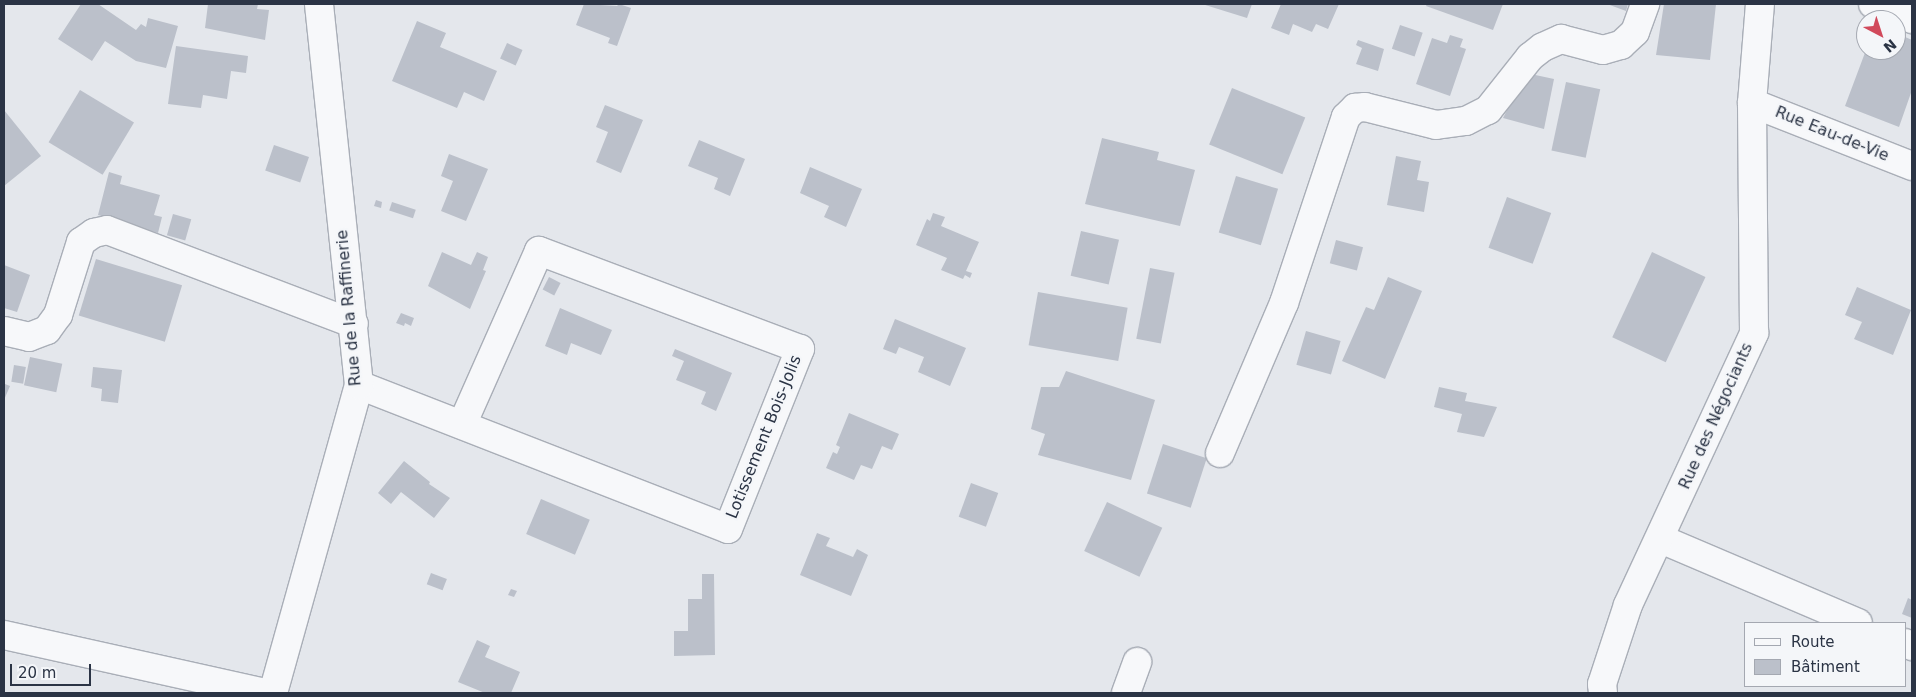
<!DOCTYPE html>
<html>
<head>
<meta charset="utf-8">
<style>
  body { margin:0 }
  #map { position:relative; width:1916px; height:697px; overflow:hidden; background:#e4e7ec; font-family:"DejaVu Sans",sans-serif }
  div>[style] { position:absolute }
  .building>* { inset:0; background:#bbc0ca; transform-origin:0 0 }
  .roads { filter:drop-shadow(1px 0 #a9aeb7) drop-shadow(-1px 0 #a9aeb7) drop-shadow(0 1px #a9aeb7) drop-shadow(0 -1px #a9aeb7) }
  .street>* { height:28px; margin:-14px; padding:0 14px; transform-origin:14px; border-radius:14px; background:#f7f8fa }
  span { translate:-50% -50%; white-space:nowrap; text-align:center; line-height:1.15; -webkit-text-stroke:4.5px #f4f6f9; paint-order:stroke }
  .street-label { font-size:16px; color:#2b3445 }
  .frame { position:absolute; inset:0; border:5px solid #2b3445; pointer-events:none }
  .legend { position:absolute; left:1744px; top:622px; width:162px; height:65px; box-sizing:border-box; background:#f4f6f9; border:1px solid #a4a8b1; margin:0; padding:6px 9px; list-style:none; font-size:15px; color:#2b3445 }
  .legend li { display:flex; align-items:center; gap:10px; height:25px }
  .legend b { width:25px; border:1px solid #a4a8b1 }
  .north { position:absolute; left:1856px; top:10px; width:50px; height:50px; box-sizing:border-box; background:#f4f6f9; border:1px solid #a4a8b1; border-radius:50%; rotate:140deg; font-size:14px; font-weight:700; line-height:20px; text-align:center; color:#2b3445 }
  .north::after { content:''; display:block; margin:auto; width:18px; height:22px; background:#d1495b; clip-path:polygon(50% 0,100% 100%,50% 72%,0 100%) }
  .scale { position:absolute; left:10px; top:664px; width:81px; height:22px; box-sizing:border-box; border:2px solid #2b3445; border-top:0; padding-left:6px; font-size:15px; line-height:18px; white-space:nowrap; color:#2b3445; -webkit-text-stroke:4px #f4f6f9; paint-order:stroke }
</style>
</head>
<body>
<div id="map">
  <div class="building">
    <div style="clip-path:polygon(81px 4px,98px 4px,136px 30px,141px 24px,146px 27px,148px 18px,178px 26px,166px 68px,136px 61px,105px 41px,92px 61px,58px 39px)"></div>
    <div style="clip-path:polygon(208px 4px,258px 4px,257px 9px,269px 10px,265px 40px,205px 28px)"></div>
    <div style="clip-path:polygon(584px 4px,617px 6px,619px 4px,631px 8px,617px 46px,608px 43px,610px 38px,576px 25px)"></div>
    <div style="clip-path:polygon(1202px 4px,1252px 4px,1247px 18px)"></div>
    <div style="clip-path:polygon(1281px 4px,1339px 4px,1328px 29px,1316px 24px,1312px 32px,1293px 24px,1289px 35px,1271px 28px)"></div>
    <div style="clip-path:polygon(1427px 4px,1503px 4px,1493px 30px,1426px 6px)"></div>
    <div style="clip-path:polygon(1607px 4px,1628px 4px,1626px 11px)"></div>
    <div style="clip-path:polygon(1664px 4px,1716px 4px,1710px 60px,1656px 55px)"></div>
    <div style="clip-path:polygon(417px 21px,446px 33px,440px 47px,497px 71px,484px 101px,464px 92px,457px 108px,392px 81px)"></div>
    <div style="left:1400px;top:25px;width:24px;height:25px;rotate:19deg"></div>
    <div style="clip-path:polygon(1896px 33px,1912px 40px,1912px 90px,1899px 127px,1845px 106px,1866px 50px,1896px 50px)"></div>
    <div style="clip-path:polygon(1450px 35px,1463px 39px,1460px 47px,1466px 49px,1450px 96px,1416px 84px,1432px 38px,1447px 43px)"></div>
    <div style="clip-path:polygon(1358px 40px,1384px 49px,1378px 71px,1356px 64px,1362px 48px,1356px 45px)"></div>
    <div style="left:507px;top:43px;width:17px;height:17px;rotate:24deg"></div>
    <div style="clip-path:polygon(176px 46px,248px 56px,246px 73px,231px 71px,227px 99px,203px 95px,201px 108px,168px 104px)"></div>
    <div style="clip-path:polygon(1526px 73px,1554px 79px,1544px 129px,1503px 118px)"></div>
    <div style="left:1566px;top:82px;width:35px;height:70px;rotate:12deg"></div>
    <div style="left:1232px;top:88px;width:79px;height:61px;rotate:22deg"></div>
    <div style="left:80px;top:90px;width:63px;height:61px;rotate:31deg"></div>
    <div style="clip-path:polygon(605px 105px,643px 120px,621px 173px,596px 162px,608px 132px,596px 127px)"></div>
    <div style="clip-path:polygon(4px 110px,41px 156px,4px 186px)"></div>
    <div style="clip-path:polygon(1102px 138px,1159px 152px,1157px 160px,1195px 170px,1180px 226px,1085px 204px)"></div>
    <div style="clip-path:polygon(699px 140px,745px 159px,730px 196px,714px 189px,718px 178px,688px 166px)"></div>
    <div style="left:274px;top:145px;width:37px;height:27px;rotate:19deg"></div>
    <div style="clip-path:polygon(449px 154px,488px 169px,466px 221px,441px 211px,453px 181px,441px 176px)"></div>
    <div style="clip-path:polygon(1396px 156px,1421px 161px,1417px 180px,1429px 182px,1424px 212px,1387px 205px)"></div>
    <div style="clip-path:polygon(810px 167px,862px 189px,846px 227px,824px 217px,829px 206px,800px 193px)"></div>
    <div style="clip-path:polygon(109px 172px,122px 176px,120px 184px,160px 195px,154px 215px,162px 217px,158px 233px,98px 215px)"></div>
    <div style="left:1236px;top:176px;width:44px;height:59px;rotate:17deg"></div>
    <div style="left:1507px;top:197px;width:47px;height:54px;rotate:20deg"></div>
    <div style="clip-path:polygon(376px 200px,382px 202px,381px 208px,374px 206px)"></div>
    <div style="left:392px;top:202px;width:25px;height:9px;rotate:18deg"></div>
    <div style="clip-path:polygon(933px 213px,945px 217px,941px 226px,979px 242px,966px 271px,972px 273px,970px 278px,965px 275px,963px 279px,941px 270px,947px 258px,916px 245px,927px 219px,930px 221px)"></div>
    <div style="left:173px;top:214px;width:19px;height:22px;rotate:16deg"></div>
    <div style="left:1081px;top:231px;width:39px;height:46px;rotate:13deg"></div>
    <div style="left:1336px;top:240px;width:28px;height:24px;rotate:15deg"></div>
    <div style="clip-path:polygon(442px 252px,471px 265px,477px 252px,488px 257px,483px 270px,486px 271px,470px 309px,428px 286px)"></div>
    <div style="left:1652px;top:252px;width:59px;height:94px;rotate:25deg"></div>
    <div style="left:96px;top:259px;width:90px;height:59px;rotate:17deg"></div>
    <div style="clip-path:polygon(4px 265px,30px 275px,17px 312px,4px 308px)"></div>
    <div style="left:1150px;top:268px;width:25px;height:72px;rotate:11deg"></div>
    <div style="left:549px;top:277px;width:13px;height:14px;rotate:27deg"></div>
    <div style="clip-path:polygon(1388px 277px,1422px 291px,1385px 379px,1342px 361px,1366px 307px,1374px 310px)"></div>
    <div style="clip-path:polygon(1857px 287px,1911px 310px,1893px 355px,1854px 339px,1862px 322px,1845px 315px)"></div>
    <div style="left:1038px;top:292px;width:91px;height:54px;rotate:10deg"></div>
    <div style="clip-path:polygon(560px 308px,612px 330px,601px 355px,571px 343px,567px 355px,545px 346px)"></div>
    <div style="clip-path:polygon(401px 313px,414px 318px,411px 326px,405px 323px,404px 326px,396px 323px)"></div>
    <div style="clip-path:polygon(895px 319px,966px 348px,950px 386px,918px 372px,924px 357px,899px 347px,896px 354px,883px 349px)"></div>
    <div style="left:1306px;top:331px;width:36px;height:35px;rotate:16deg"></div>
    <div style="clip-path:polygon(675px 349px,732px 373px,716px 411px,701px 404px,706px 392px,676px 380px,684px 361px,672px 356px)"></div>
    <div style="left:30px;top:357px;width:33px;height:29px;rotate:12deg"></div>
    <div style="left:14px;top:365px;width:12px;height:17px;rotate:9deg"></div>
    <div style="clip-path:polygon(93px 367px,122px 370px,118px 403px,101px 401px,102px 389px,91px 387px)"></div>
    <div style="clip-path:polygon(1066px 371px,1155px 400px,1131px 480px,1038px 455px,1045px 434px,1031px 429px,1041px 387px,1059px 387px)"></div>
    <div style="clip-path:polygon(5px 384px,10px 386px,4px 400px,4px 387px)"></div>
    <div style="clip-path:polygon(1439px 387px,1467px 393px,1465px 401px,1497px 407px,1484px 437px,1457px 432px,1462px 414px,1434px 407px)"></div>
    <div style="clip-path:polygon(849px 413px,899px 434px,892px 450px,882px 446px,872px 469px,861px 465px,854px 480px,826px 468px,833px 452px,837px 454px,840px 447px,836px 445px)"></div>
    <div style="left:1163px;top:444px;width:46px;height:52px;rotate:18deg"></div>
    <div style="clip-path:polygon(404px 461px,430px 482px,429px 484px,450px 498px,434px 518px,401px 492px,391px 504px,378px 493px)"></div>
    <div style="left:971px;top:483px;width:29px;height:36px;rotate:20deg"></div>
    <div style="left:541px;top:499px;width:53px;height:38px;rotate:23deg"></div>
    <div style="left:1107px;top:502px;width:61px;height:54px;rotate:25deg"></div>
    <div style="clip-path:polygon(817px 533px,830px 538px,826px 546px,853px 557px,857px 549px,868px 555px,851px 596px,800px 575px)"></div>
    <div style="left:431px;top:573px;width:17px;height:12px;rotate:21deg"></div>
    <div style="clip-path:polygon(702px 574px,714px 574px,715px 655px,674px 656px,674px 631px,688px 631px,688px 599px,702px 599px)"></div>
    <div style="clip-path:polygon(511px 589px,517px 591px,514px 597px,508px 595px)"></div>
    <div style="clip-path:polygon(1908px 598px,1912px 600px,1912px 618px,1902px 614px)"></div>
    <div style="clip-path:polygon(477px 640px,490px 646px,485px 657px,520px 672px,511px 693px,485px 693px,458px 682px)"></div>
  </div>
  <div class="roads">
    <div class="street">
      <div style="left:1873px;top:4px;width:42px;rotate:21deg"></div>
      <div style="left:1752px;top:103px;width:172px;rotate:21.5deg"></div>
      <div style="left:4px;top:331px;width:26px;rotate:13deg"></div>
      <div style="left:29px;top:337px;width:19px;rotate:-21deg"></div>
      <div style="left:47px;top:330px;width:19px;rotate:-54deg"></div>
      <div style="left:58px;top:315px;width:77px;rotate:-72.5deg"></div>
      <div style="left:81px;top:242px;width:16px;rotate:-35deg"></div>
      <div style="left:94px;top:233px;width:13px;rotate:-13deg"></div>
      <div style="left:107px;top:230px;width:264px;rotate:20.8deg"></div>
      <div style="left:359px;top:385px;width:396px;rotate:21.3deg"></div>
      <div style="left:728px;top:529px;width:194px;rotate:-68.2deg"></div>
      <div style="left:800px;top:349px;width:279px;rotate:-159.4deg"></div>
      <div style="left:539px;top:251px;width:190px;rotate:113.9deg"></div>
      <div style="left:1220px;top:453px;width:163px;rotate:-66.9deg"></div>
      <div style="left:1284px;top:303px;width:196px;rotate:-71.6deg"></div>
      <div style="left:1346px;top:117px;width:13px;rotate:-45deg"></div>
      <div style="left:1355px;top:108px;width:10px;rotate:-6deg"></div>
      <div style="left:1365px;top:107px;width:73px;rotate:14.2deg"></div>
      <div style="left:1436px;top:125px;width:30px;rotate:-8deg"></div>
      <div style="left:1466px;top:121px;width:25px;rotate:-27deg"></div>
      <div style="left:1488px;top:110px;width:68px;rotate:-51.6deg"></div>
      <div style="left:1530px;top:57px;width:16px;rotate:-38deg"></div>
      <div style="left:1543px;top:47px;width:20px;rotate:-24deg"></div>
      <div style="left:1561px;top:39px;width:43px;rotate:14.7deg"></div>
      <div style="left:1603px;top:50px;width:19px;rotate:-16deg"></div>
      <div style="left:1621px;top:45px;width:19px;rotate:-43deg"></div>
      <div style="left:1635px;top:32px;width:30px;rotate:-70deg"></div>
      <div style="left:1661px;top:539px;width:214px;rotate:23.1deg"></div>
      <div style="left:4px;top:635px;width:267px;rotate:12.5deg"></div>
      <div style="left:1905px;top:643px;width:8px;rotate:23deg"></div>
      <div style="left:273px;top:693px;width:320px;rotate:-74.4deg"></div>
      <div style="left:359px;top:385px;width:383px;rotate:-96deg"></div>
      <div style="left:1126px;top:693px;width:33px;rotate:-70deg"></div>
      <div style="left:1603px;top:693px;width:9px;rotate:-96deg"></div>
      <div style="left:1602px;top:684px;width:83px;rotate:-71.8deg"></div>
      <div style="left:1628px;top:605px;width:300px;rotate:-65.1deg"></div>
      <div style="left:1754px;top:333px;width:230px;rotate:-90.5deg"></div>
      <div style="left:1752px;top:103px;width:99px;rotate:-85.4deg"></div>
    </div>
  </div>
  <div class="street-label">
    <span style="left:1832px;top:134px;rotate:22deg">Rue Eau-de-Vie</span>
    <span style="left:349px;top:308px;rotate:-95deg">Rue de la Raffinerie</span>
    <span style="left:1716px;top:416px;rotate:-66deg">Rue des Négociants</span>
    <span style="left:764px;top:437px;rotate:-68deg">Lotissement Bois-Jolis</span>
  </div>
  <div class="frame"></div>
  <ul class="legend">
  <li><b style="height:6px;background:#f7f8fa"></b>Route</li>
  <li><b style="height:14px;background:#bbc0ca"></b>Bâtiment</li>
  </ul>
  <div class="north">N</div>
  <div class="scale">20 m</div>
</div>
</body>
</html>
